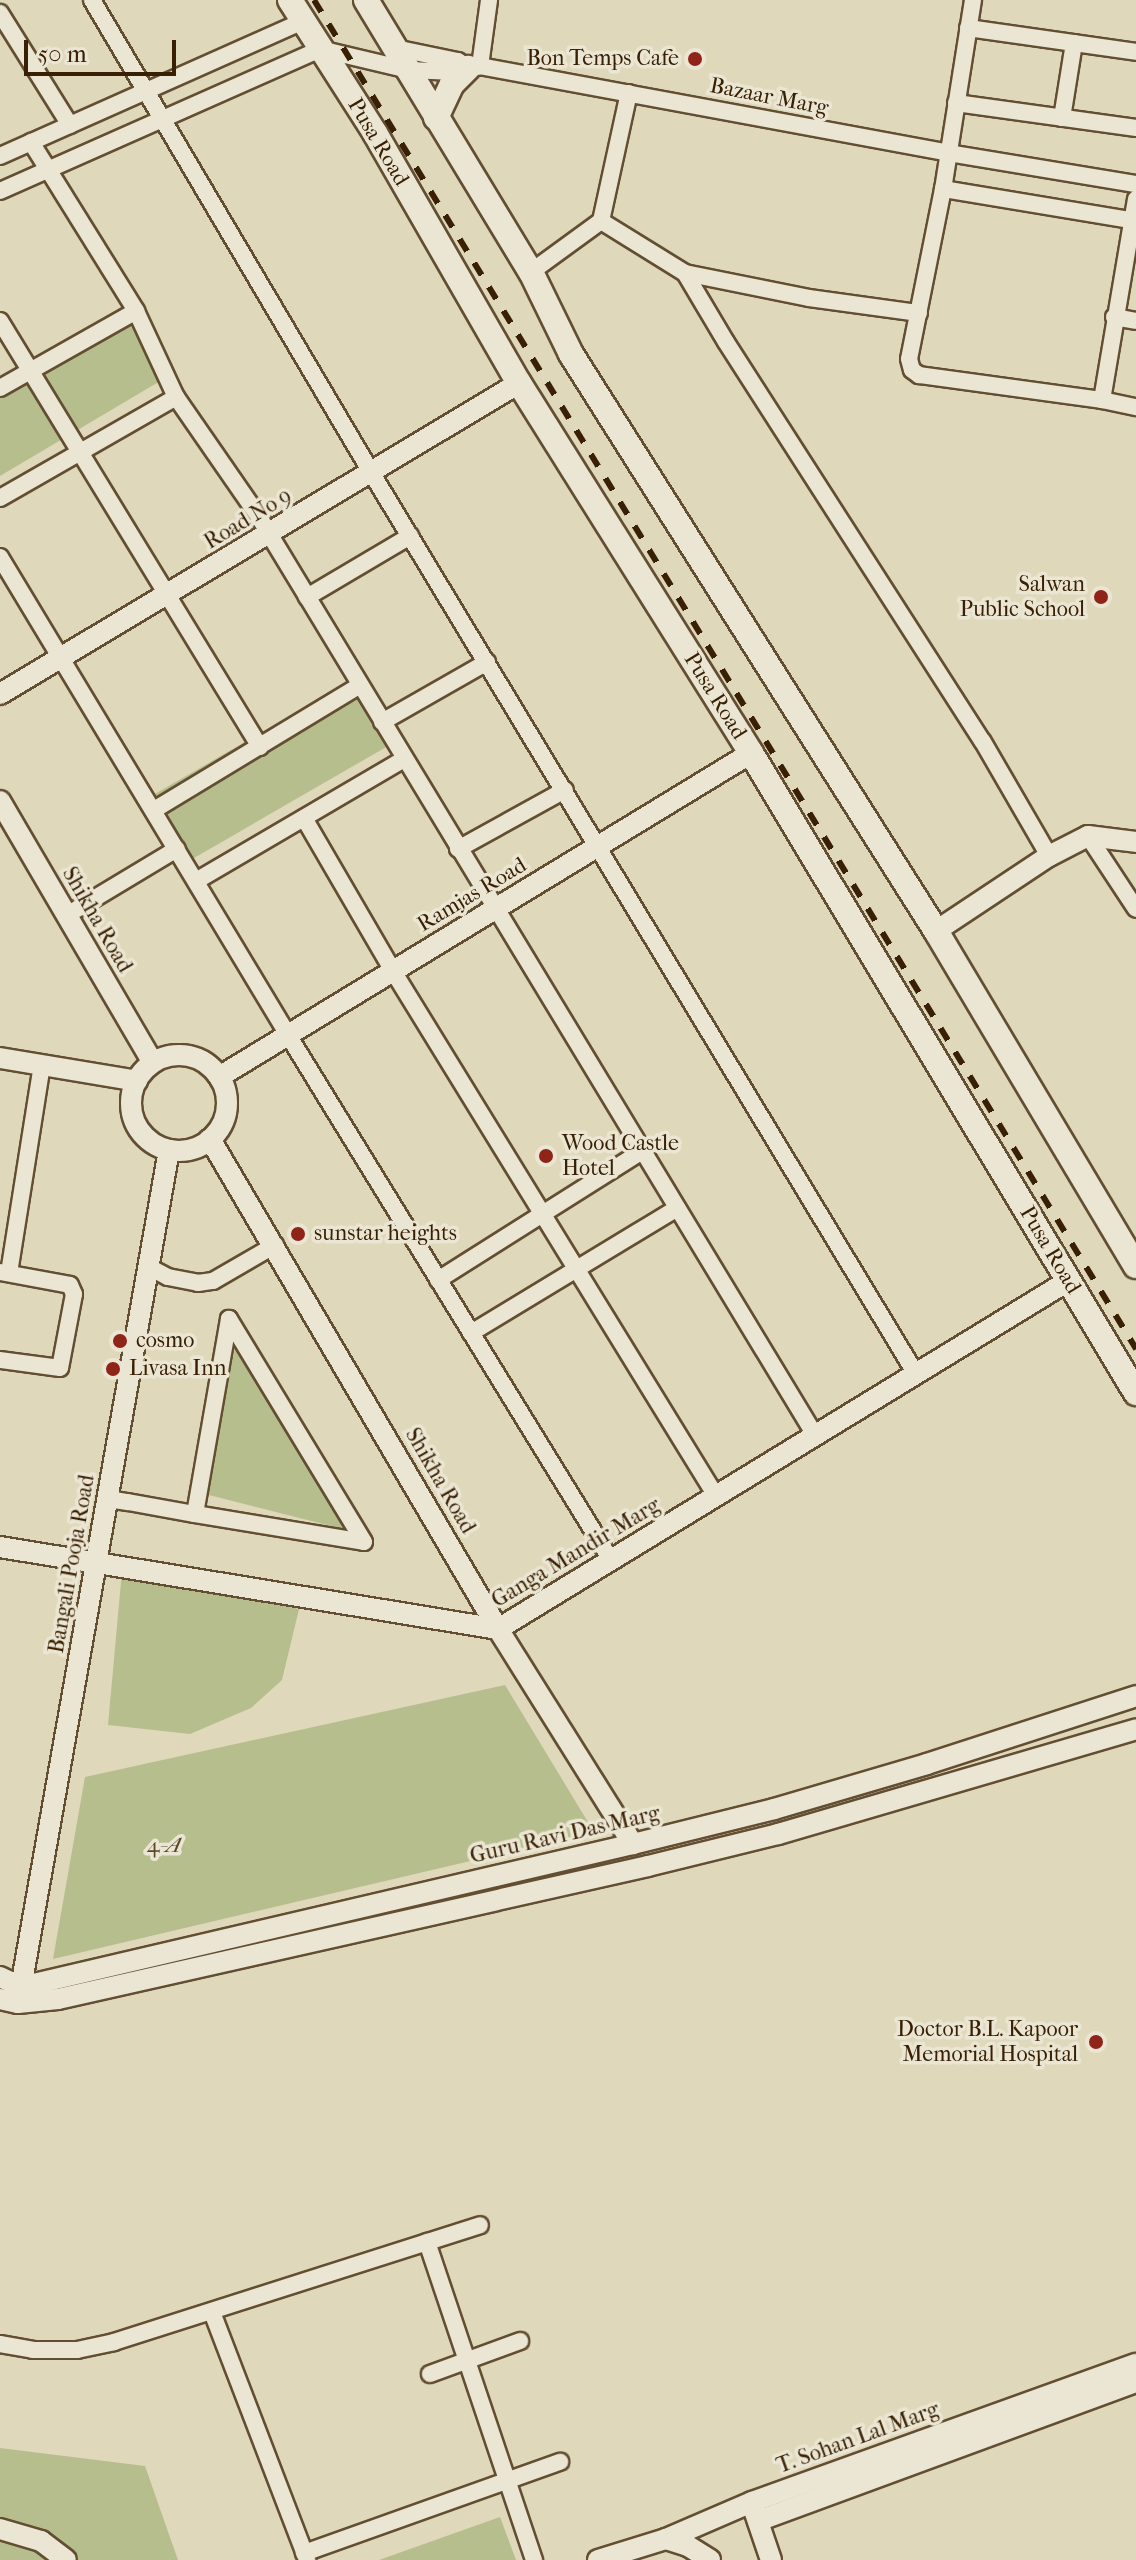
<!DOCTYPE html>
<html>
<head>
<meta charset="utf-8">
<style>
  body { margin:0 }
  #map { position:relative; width:1136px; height:2560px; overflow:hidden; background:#e0d8bb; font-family:"IM FELL French Canon",serif }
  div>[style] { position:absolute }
  .green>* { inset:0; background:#b6be8d; transform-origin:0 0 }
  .roads { filter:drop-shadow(2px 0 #634e32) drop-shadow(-2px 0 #634e32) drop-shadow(0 2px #634e32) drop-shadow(0 -2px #634e32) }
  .minor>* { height:16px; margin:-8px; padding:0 8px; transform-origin:8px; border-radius:8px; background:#ebe6d3 }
  .tertiary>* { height:20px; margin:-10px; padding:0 10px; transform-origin:10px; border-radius:10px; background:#ebe6d3 }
  .tertiary>.ring { margin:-10px; padding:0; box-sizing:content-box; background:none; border:20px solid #ebe6d3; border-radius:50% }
  .secondary>* { height:24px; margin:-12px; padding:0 12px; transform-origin:12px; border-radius:12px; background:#ebe6d3 }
  .rail>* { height:6px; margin-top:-3px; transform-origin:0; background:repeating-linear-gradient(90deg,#392004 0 14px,transparent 0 28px) }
  .dots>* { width:22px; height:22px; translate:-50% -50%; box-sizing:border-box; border:4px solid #ebe6d3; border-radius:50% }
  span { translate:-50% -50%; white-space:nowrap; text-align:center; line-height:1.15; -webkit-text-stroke:7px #ebe6d3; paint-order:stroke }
  .poi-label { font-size:22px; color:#392004 }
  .right { translate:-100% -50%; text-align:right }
  .left { translate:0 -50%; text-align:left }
  .street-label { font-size:22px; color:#392004 }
  .park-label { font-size:22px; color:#584826; font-style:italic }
  .scale { position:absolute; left:24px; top:40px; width:152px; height:36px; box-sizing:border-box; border:4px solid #392004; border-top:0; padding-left:10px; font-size:24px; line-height:28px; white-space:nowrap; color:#392004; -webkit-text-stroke:6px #ebe6d3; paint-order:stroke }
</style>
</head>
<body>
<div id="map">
  <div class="green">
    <div style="clip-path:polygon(128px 311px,167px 377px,0 476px,0 387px)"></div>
    <div style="left:354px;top:679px;width:75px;height:231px;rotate:60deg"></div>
    <div style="clip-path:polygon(236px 1343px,351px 1531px,205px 1494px)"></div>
    <div style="clip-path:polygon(122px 1571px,299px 1609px,282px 1680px,251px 1708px,190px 1734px,108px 1725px)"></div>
    <div style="clip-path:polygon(505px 1685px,594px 1832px,53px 1959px,85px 1777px)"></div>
    <div style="clip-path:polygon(0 2448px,145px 2466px,178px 2560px,0 2560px)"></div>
    <div style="clip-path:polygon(500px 2517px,516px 2560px,379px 2560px)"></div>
  </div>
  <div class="roads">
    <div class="minor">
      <div style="left:92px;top:0;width:548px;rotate:59.41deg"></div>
      <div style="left:371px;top:472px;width:1054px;rotate:58.86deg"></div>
      <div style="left:973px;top:0;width:191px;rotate:99deg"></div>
      <div style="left:943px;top:189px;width:173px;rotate:101.3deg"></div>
      <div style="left:909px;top:359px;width:11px;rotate:75deg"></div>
      <div style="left:912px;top:370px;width:9px;rotate:36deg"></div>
      <div style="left:919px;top:375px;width:185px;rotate:7.8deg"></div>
      <div style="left:0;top:13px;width:132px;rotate:58deg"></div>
      <div style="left:968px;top:28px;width:170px;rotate:8.1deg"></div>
      <div style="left:395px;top:48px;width:64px;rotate:11.7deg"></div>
      <div style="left:458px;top:61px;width:12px;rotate:35deg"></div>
      <div style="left:480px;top:66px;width:67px;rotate:-82.2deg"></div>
      <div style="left:956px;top:103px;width:182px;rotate:7.9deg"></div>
      <div style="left:1062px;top:118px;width:76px;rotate:-80.9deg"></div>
      <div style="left:31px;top:142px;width:199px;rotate:58.1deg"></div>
      <div style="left:136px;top:311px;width:95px;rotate:65.1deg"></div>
      <div style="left:176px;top:397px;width:146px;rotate:55.3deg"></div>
      <div style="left:259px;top:517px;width:1073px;rotate:58.8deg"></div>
      <div style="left:0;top:156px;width:332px;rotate:-24deg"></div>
      <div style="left:943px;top:189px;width:190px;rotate:9.4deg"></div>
      <div style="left:0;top:191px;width:350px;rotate:-23.9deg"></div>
      <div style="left:320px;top:49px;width:91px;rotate:13.3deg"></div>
      <div style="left:409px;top:70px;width:46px;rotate:2.5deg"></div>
      <div style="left:455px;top:72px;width:26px;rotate:-13deg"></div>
      <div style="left:480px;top:66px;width:476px;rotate:10.5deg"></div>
      <div style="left:948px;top:153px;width:191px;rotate:9.4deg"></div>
      <div style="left:1136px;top:199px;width:204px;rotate:99.6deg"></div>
      <div style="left:1102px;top:400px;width:35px;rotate:12deg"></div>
      <div style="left:601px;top:221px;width:131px;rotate:-77.7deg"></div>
      <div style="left:531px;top:272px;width:87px;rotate:-36.1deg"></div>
      <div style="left:601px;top:221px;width:99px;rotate:31.8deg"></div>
      <div style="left:685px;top:273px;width:80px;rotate:59.3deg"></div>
      <div style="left:726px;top:342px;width:475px;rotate:57.3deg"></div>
      <div style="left:983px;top:742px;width:132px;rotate:59.9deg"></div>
      <div style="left:685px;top:273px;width:126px;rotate:11.4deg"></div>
      <div style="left:809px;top:298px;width:111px;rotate:7.8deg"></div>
      <div style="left:1114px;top:317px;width:22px;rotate:10deg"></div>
      <div style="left:0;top:321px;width:499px;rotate:58.6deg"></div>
      <div style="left:0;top:388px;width:156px;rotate:-29.5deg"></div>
      <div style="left:0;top:498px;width:203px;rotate:-29.8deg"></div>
      <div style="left:0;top:557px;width:558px;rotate:58.93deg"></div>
      <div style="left:288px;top:1035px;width:616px;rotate:58.4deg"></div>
      <div style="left:307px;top:597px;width:120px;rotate:-30.6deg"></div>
      <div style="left:382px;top:722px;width:121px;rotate:-29.7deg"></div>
      <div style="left:154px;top:810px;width:241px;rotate:-31.2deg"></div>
      <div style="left:304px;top:818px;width:177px;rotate:59.8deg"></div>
      <div style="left:393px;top:971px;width:616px;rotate:58.4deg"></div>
      <div style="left:1088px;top:836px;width:87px;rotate:56.7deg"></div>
      <div style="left:458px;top:849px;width:122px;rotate:-28.9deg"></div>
      <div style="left:196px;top:881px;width:241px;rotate:-30.4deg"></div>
      <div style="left:67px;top:915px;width:128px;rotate:-31deg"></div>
      <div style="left:149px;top:1267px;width:21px;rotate:28deg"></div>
      <div style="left:168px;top:1277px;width:31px;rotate:11deg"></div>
      <div style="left:198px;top:1283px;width:15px;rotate:-8deg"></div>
      <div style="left:213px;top:1281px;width:72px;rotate:-30.1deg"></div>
      <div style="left:0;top:1272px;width:71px;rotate:10.5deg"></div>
      <div style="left:70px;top:1285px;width:10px;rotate:66deg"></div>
      <div style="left:74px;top:1294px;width:75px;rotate:100.7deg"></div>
      <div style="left:60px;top:1368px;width:61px;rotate:-172.4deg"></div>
      <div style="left:9px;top:1273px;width:211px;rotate:-81deg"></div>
      <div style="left:438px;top:1280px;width:241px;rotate:-32.3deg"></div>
      <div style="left:471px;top:1333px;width:241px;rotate:-31.2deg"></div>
      <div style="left:108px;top:1499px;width:20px;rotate:9deg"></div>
      <div style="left:128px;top:1502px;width:68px;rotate:10.2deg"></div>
      <div style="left:195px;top:1514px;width:171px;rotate:9.4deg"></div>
      <div style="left:364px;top:1542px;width:261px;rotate:-121.2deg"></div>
      <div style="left:229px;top:1319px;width:198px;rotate:99.9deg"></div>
      <div style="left:427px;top:2242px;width:336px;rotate:71.4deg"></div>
      <div style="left:212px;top:2312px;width:266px;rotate:69deg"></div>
      <div style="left:0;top:2344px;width:34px;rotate:10deg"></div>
      <div style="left:33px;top:2350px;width:44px"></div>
      <div style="left:77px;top:2350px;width:38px;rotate:-12deg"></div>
      <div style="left:114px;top:2342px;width:384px;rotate:-17.7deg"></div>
      <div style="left:430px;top:2374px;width:96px;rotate:-20.1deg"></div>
      <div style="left:304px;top:2553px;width:272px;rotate:-19.6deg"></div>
    </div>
    <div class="tertiary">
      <div style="left:0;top:694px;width:605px;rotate:-30.93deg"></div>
      <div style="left:0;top:801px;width:303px;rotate:59.7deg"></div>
      <div style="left:936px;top:931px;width:136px;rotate:-33.6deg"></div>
      <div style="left:1049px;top:856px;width:44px;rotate:-27.1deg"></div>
      <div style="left:1088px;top:836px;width:48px;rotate:7.1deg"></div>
      <div class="ring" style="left:131px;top:1055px;width:76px;height:76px"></div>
      <div style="left:0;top:1058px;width:139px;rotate:9.5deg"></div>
      <div style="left:219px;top:1077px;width:623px;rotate:-31.34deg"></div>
      <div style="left:210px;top:1139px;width:568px;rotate:59.55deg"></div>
      <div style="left:498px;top:1629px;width:254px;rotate:57.9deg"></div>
      <div style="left:0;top:1547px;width:505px;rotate:9.35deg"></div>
      <div style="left:498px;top:1629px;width:668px;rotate:-31.41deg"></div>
      <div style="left:0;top:1977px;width:23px;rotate:25deg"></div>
      <div style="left:21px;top:1987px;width:628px;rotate:-13.15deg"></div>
      <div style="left:633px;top:1844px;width:145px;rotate:-13.9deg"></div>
      <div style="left:774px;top:1809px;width:159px;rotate:-16.4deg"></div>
      <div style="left:927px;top:1764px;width:220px;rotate:-18deg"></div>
      <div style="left:21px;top:1987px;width:850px;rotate:-79.97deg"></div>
      <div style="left:0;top:1999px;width:18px;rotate:13deg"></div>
      <div style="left:18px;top:2003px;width:40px;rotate:-5.7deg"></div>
      <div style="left:58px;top:1999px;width:605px;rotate:-12.7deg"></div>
      <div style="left:648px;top:1866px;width:134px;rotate:-13.8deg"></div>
      <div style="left:778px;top:1834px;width:373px;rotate:-16.3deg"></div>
      <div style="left:754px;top:2510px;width:53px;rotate:71.2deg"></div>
      <div style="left:758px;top:2521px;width:403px;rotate:-20.2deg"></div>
      <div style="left:0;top:2529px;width:43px;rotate:16.3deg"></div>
      <div style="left:41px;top:2541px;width:31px;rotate:37deg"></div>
      <div style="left:666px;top:2539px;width:23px;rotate:18deg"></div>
      <div style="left:688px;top:2546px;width:26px;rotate:32deg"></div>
      <div style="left:598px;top:2560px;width:71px;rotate:-17.2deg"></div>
      <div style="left:666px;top:2539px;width:94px;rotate:-23.3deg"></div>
      <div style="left:752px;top:2502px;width:408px;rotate:-19.8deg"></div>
    </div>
    <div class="secondary">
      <div style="left:290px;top:0;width:158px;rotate:57.4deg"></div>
      <div style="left:375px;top:133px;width:289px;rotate:60.1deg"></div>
      <div style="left:519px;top:383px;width:437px;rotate:57.9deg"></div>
      <div style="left:751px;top:753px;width:747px;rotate:58.97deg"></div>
      <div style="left:366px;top:0;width:318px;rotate:58.8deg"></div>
      <div style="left:531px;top:272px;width:91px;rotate:64deg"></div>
      <div style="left:571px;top:354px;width:683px;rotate:57.68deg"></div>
      <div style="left:936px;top:931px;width:390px;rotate:59.2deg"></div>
      <div style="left:436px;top:118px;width:38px;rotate:-65deg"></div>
      <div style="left:452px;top:84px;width:23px;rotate:-45deg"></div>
    </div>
  </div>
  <div class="rail">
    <div style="left:314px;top:0;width:1580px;rotate:58.64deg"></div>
  </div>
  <div class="dots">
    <div style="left:695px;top:59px;background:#8f2418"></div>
    <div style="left:1101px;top:597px;background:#8f2418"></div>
    <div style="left:546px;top:1156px;background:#8f2418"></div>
    <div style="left:298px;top:1234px;background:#8f2418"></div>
    <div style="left:120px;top:1341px;background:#8f2418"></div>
    <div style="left:113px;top:1369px;background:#8f2418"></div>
    <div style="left:1096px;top:2042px;background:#8f2418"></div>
  </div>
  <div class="poi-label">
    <span class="right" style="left:679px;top:59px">Bon Temps Cafe</span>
    <span class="right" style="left:1085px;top:597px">Salwan<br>Public School</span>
    <span class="left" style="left:562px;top:1156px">Wood Castle<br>Hotel</span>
    <span class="left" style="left:314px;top:1234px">sunstar heights</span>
    <span class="left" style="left:136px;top:1341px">cosmo</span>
    <span class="left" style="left:129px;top:1369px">Livasa Inn</span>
    <span class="right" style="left:1078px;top:2042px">Doctor B.L. Kapoor<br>Memorial Hospital</span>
  </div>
  <div class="street-label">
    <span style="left:769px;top:97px;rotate:11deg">Bazaar Marg</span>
    <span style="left:378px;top:142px;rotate:59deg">Pusa Road</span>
    <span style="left:248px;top:519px;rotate:-31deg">Road No 9</span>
    <span style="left:715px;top:696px;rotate:58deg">Pusa Road</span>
    <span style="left:472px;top:895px;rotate:-31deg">Ramjas Road</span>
    <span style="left:97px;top:920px;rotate:60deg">Shikha Road</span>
    <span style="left:1050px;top:1250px;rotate:59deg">Pusa Road</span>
    <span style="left:440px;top:1481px;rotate:60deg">Shikha Road</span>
    <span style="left:576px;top:1553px;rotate:-31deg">Ganga Mandir Marg</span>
    <span style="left:72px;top:1564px;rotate:-80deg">Bangali Pooja Road</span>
    <span style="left:565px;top:1835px;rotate:-13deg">Guru Ravi Das Marg</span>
    <span style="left:858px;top:2438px;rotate:-20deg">T. Sohan Lal Marg</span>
  </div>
  <div class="park-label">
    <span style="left:164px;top:1846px">4-A</span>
  </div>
  <div class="scale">50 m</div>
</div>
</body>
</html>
